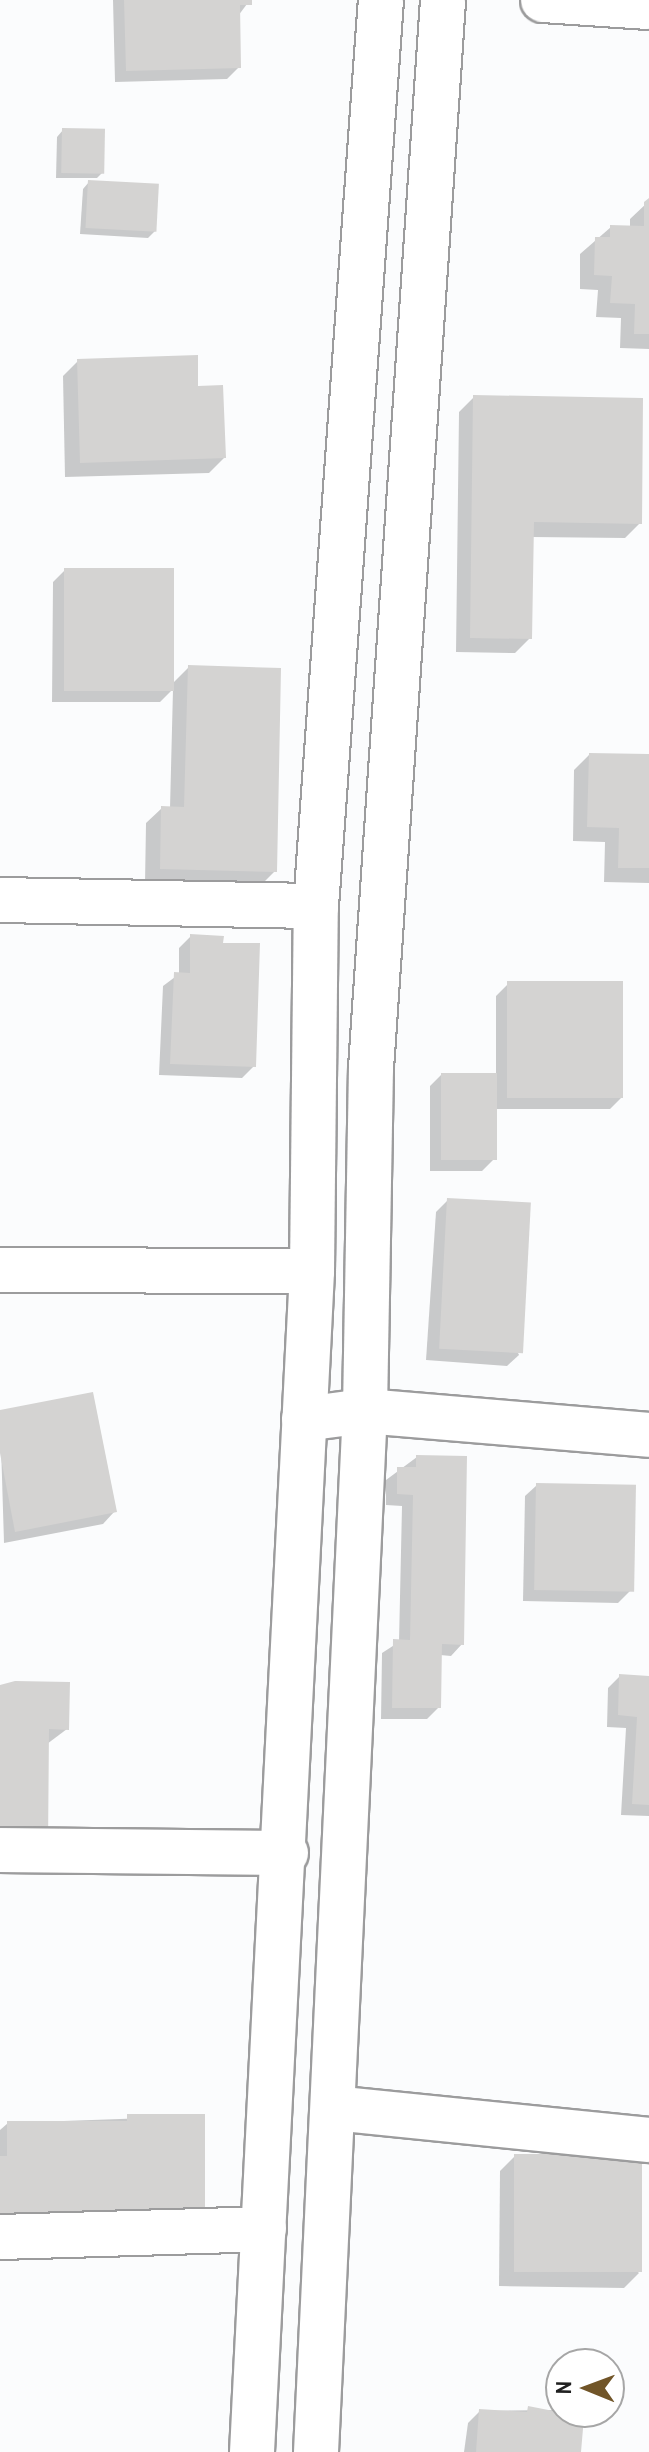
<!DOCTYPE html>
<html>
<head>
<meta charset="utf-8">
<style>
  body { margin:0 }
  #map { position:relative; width:649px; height:2452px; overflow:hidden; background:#fbfcfd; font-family:"Archivo Narrow",sans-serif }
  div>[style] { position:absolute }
  .shadow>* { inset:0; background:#0003 }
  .building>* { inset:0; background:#d4d3d2; transform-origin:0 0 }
  .roads { filter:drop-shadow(2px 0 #9c9c9d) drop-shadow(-2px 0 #9c9c9d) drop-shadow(0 2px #9c9c9d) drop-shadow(0 -2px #9c9c9d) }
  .minor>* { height:44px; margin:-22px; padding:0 22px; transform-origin:22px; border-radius:22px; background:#fff }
  .tertiary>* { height:44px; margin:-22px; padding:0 22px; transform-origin:22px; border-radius:22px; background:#fff }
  span { translate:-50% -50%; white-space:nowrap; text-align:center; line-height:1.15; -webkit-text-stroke:6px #fff; paint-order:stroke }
  .north { position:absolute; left:545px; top:2348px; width:80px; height:80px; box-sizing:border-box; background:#fff; border:2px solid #a6a6a6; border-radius:50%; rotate:271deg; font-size:22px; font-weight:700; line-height:32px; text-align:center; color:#202020 }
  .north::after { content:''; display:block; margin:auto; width:28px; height:36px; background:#715528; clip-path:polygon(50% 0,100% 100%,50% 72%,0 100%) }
</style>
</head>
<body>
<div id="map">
  <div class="shadow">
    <div style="clip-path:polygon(113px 0,250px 0,238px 16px,239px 67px,227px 79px,115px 82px)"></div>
    <div style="clip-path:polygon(63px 130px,103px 172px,97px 178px,56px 178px,57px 137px)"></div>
    <div style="clip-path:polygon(89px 182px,155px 231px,148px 238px,80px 234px,83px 189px)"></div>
    <div style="clip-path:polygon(649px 201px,649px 349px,620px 348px,621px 318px,596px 317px,598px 290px,580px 289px,580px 254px,611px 227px,630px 227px,630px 219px)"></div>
    <div style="clip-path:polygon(78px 361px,196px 388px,224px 458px,209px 473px,65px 477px,63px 376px)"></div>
    <div style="clip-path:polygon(474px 397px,640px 523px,625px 538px,531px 537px,530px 638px,515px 653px,456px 652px,459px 412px)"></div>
    <div style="clip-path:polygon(65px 570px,172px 684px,188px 668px,275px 871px,260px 886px,145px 883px,146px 823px,162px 808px,170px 808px,173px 689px,160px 702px,52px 702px,53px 582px)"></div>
    <div style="clip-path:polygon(589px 755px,649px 756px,649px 883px,604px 882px,605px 842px,573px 841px,574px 770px)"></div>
    <div style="clip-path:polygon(191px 936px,221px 945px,254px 1066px,242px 1078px,159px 1075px,163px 986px,179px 974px,179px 948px)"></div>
    <div style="clip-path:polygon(508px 984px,622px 1097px,610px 1109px,495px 1109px,494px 1159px,482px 1171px,430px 1171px,430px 1086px,441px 1075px,496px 1075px,496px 996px)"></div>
    <div style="clip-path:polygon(448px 1200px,519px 1355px,507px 1366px,426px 1360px,436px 1212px)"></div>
    <div style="clip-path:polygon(0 1412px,114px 1512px,103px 1524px,4px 1543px)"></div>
    <div style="clip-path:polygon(417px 1457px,462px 1644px,451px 1656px,440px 1655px,439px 1707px,427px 1719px,381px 1719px,382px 1653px,399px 1642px,402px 1506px,386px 1505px,386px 1480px)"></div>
    <div style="clip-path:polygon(537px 1485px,630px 1591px,618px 1603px,523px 1601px,525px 1496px)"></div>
    <div style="clip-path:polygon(620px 1676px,649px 1678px,649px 1816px,621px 1815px,626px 1728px,607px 1727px,608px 1688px)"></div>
    <div style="clip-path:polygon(0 1685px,67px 1729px,47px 1744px)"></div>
    <div style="clip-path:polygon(203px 2116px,0 2236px,0 2130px,8px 2123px)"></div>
    <div style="clip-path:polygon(515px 2156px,639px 2273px,624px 2288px,499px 2286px,500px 2171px)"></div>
    <div style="clip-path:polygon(554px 2410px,579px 2452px,464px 2452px,468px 2423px,480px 2411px)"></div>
  </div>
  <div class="building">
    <div style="clip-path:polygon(124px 0,252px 0,252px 5px,240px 5px,241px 68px,126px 71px)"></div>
    <div style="left:62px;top:128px;width:43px;height:45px;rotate:1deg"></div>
    <div style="left:88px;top:180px;width:71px;height:48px;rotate:3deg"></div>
    <div style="clip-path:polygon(649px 198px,649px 334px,634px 334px,635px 304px,610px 303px,612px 276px,594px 275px,595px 237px,610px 237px,610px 225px,644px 226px,644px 202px)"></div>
    <div style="clip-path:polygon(198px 355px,198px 386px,223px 385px,226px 458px,80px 463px,77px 359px)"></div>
    <div style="clip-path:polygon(473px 395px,643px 398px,642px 524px,534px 522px,532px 639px,470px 638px)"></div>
    <div style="left:64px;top:568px;width:110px;height:123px"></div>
    <div style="clip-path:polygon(188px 665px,281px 668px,277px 872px,160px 869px,161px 806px,184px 807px)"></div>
    <div style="clip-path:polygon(589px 753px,649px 754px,649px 868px,618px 868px,619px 828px,587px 827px)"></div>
    <div style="clip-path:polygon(190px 934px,224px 936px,223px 943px,260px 943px,256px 1067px,170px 1064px,174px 972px,190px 973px)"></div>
    <div style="left:623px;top:981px;width:117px;height:116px;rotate:90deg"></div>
    <div style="left:441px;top:1073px;width:56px;height:87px"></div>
    <div style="left:447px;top:1198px;width:84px;height:151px;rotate:3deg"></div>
    <div style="clip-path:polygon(93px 1392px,117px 1512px,15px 1532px,0 1453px,0 1410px)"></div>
    <div style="clip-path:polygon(416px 1455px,467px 1456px,464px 1645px,442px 1644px,441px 1708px,392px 1708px,393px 1639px,410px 1640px,413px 1495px,397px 1494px,397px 1467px,416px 1467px)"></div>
    <div style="left:536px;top:1483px;width:100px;height:107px;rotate:1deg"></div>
    <div style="clip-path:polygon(619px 1674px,649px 1676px,649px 1805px,632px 1804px,637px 1717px,618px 1715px)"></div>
    <div style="clip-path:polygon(15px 1681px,70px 1682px,69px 1730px,49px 1729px,48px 1847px,0 1847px,0 1685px)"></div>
    <div style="clip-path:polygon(127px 2114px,205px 2114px,205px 2216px,0 2221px,0 2156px,7px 2156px,7px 2121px,127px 2121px)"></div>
    <div style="left:514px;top:2154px;width:128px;height:118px"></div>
    <div style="clip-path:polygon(528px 2406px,584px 2417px,581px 2452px,476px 2452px,479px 2409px,527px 2412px)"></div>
  </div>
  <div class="roads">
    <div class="minor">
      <div style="left:543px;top:0;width:106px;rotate:3.8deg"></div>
      <div style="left:0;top:900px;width:316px;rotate:1.1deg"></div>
      <div style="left:0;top:1270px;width:312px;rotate:0.2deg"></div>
      <div style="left:304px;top:1419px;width:62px;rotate:-7.5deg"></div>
      <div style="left:365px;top:1411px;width:285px;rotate:4.8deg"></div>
      <div style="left:0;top:1850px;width:286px;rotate:0.6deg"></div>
      <div style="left:334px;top:2108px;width:317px;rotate:5.8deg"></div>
      <div style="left:0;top:2237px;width:264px;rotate:-1.7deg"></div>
    </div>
    <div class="tertiary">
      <div style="left:252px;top:2452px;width:1183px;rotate:-87.09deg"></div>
      <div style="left:312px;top:1271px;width:365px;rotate:-89.4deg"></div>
      <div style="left:316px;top:906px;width:908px;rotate:-85.9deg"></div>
      <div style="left:316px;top:2452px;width:1042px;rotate:-87.31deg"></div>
      <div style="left:365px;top:1411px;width:343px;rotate:-89deg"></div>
      <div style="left:371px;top:1068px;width:1070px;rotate:-86.14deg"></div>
    </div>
  </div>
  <div class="north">N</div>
</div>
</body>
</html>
